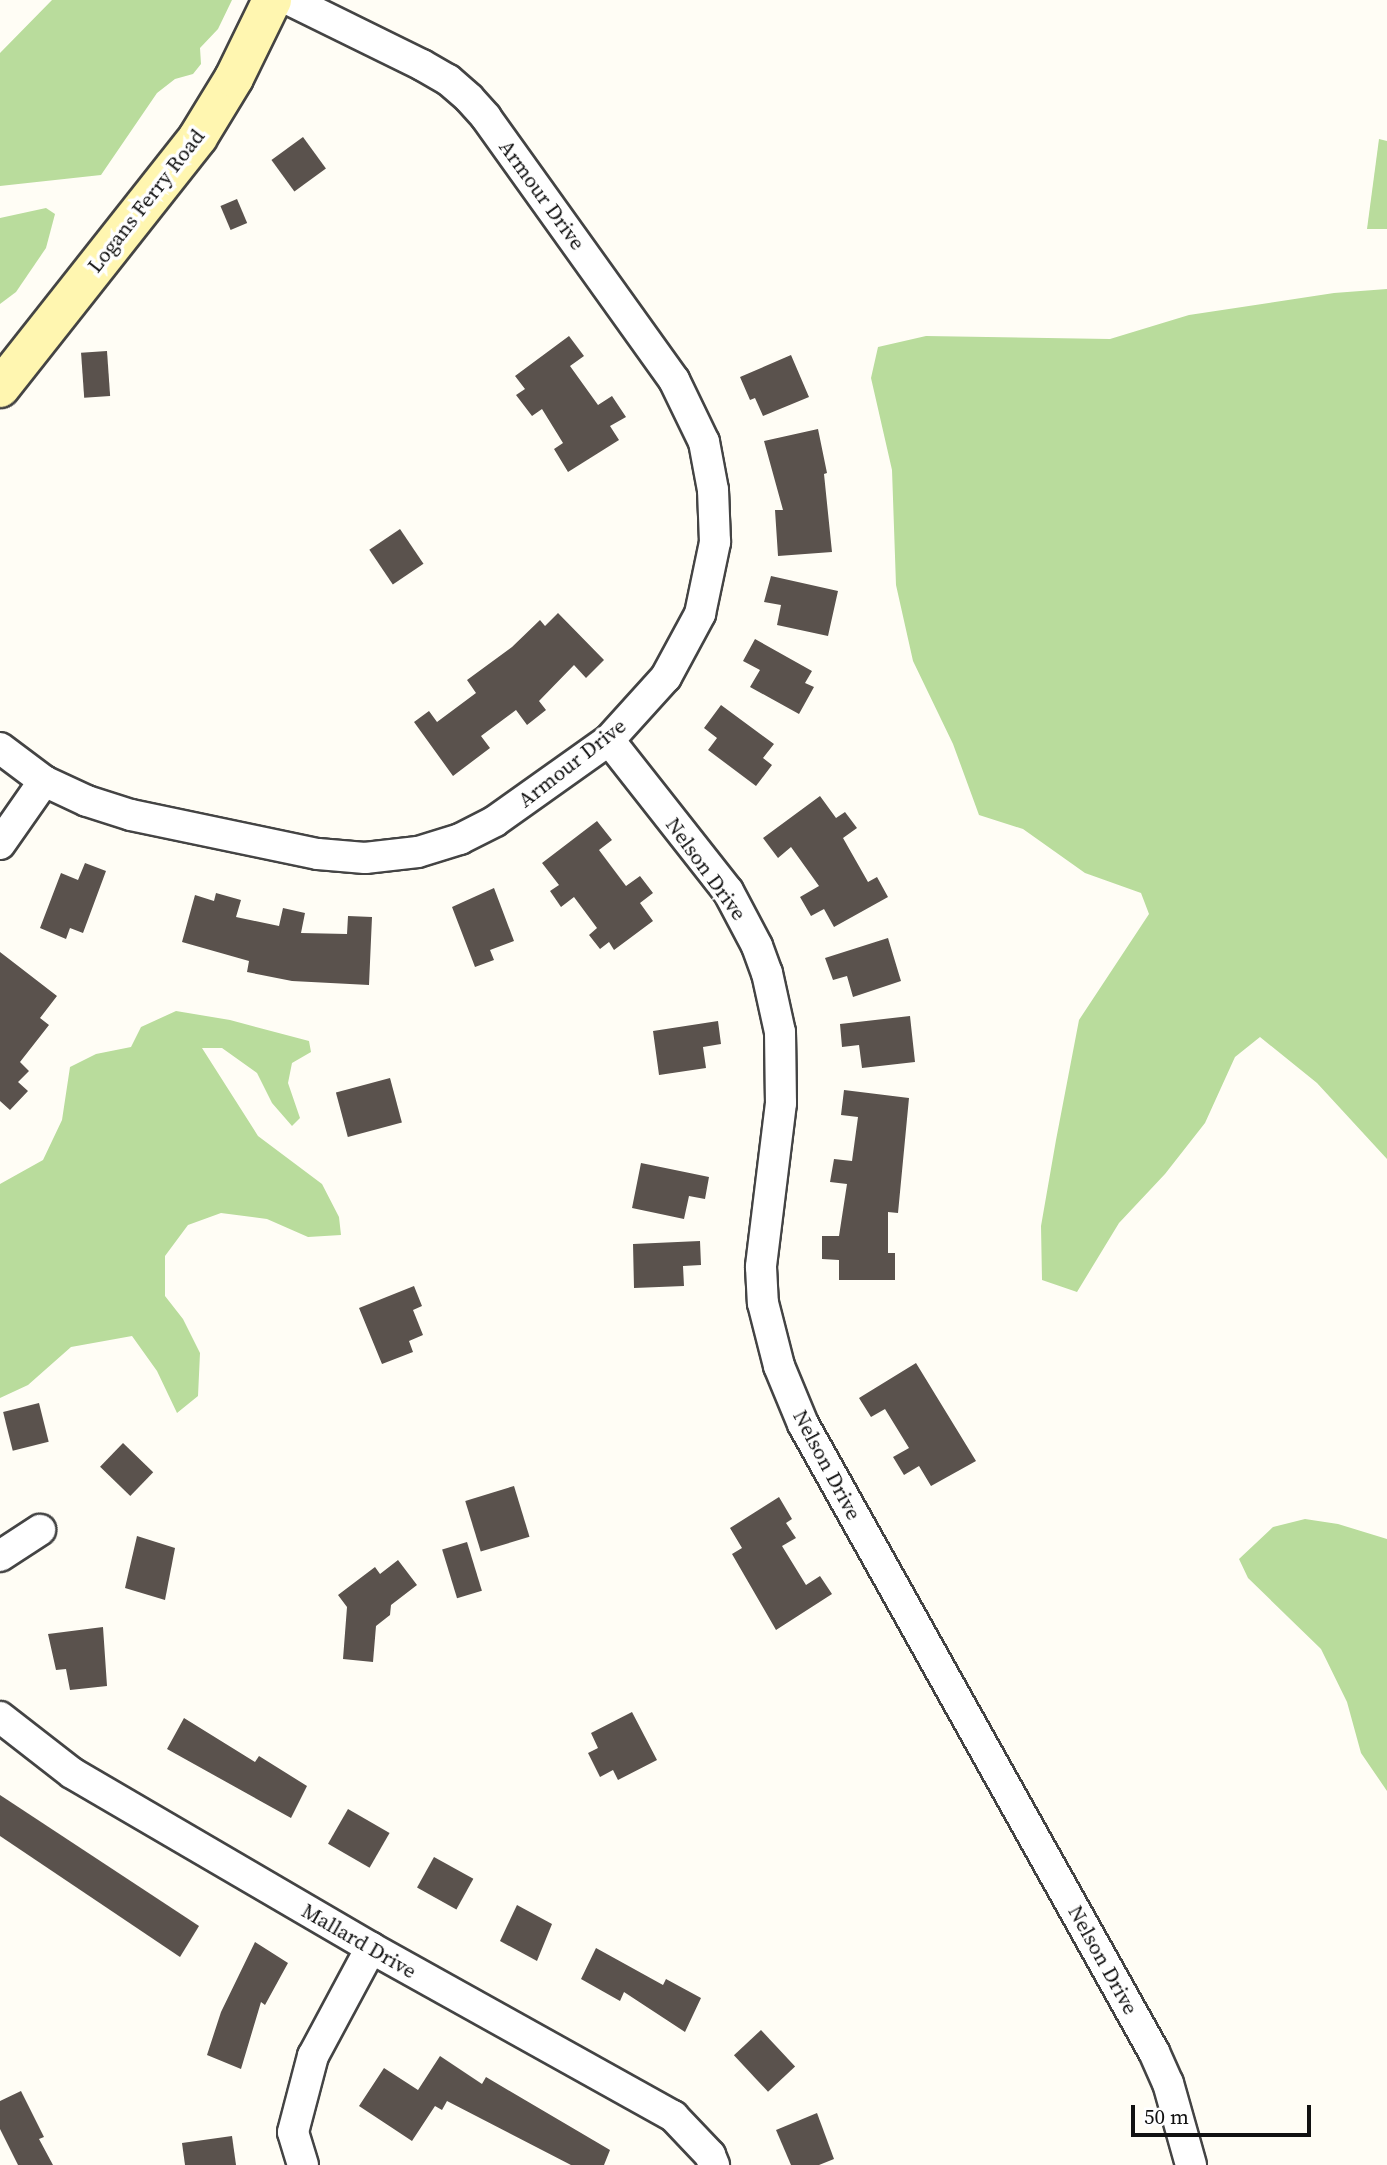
<!DOCTYPE html>
<html>
<head>
<meta charset="utf-8">
<style>
  body { margin:0 }
  #map { position:relative; width:1387px; height:2165px; overflow:hidden; background:#fffdf5; font-family:"Source Serif 4",serif }
  div>[style] { position:absolute }
  .forest>* { inset:0; background:#b9dc9c }
  .building>* { inset:0; background:#5a524d; transform-origin:0 0 }
  .roads { filter:drop-shadow(2px 0 #444) drop-shadow(-2px 0 #444) drop-shadow(0 2px #444) drop-shadow(0 -2px #444) }
  .street>* { height:30px; margin:-15px; padding:0 15px; transform-origin:15px; border-radius:15px; background:#fff }
  .secondary>* { height:38px; margin:-19px; padding:0 19px; transform-origin:19px; border-radius:19px; background:#fff6b0 }
  span { translate:-50% -50%; white-space:nowrap; text-align:center; line-height:1.15; -webkit-text-stroke:7px #fff; paint-order:stroke }
  .street-label { font-size:21px; color:#111 }
  .scale { position:absolute; left:1131px; top:2105px; width:180px; height:32px; box-sizing:border-box; border:4px solid #111; border-top:0; padding-left:9px; font-size:21px; line-height:24px; white-space:nowrap; color:#111; -webkit-text-stroke:5px #fff; paint-order:stroke }
</style>
</head>
<body>
<div id="map">
  <div class="forest">
    <div style="clip-path:polygon(52px 0,232px 0,218px 29px,200px 48px,201px 64px,193px 74px,175px 79px,157px 93px,101px 175px,0 186px,0 53px)"></div>
    <div style="clip-path:polygon(1379px 139px,1387px 141px,1387px 229px,1367px 229px)"></div>
    <div style="clip-path:polygon(46px 208px,55px 214px,46px 248px,16px 292px,0 304px,0 218px)"></div>
    <div style="clip-path:polygon(1387px 289px,1387px 1159px,1317px 1083px,1260px 1037px,1235px 1057px,1205px 1123px,1165px 1174px,1119px 1223px,1077px 1292px,1042px 1280px,1041px 1226px,1056px 1140px,1079px 1020px,1149px 914px,1141px 893px,1085px 873px,1023px 829px,979px 815px,953px 744px,913px 661px,896px 585px,892px 470px,871px 378px,878px 347px,926px 336px,1110px 339px,1189px 315px,1334px 293px)"></div>
    <div style="clip-path:polygon(176px 1011px,230px 1020px,309px 1041px,311px 1052px,292px 1063px,288px 1083px,300px 1118px,292px 1126px,272px 1103px,257px 1073px,222px 1048px,202px 1048px,258px 1136px,322px 1184px,339px 1217px,341px 1235px,308px 1237px,267px 1219px,221px 1213px,188px 1225px,165px 1256px,165px 1296px,183px 1319px,200px 1353px,198px 1396px,177px 1413px,157px 1371px,132px 1336px,71px 1347px,28px 1385px,0 1398px,0 1184px,43px 1160px,62px 1120px,70px 1067px,96px 1054px,131px 1047px,141px 1027px)"></div>
    <div style="clip-path:polygon(1305px 1519px,1338px 1524px,1387px 1539px,1387px 1791px,1361px 1753px,1347px 1702px,1321px 1649px,1248px 1578px,1239px 1559px,1273px 1527px)"></div>
  </div>
  <div class="building">
    <div style="left:303px;top:137px;width:39px;height:39px;rotate:54deg"></div>
    <div style="left:237px;top:199px;width:26px;height:18px;rotate:67deg"></div>
    <div style="clip-path:polygon(569px 336px,584px 356px,570px 366px,598px 405px,612px 396px,626px 417px,610px 426px,619px 440px,568px 472px,554px 449px,563px 443px,542px 409px,532px 416px,516px 395px,525px 389px,515px 376px)"></div>
    <div style="left:107px;top:351px;width:45px;height:26px;rotate:86deg"></div>
    <div style="clip-path:polygon(791px 355px,809px 397px,763px 416px,755px 398px,750px 400px,740px 377px)"></div>
    <div style="clip-path:polygon(818px 429px,827px 473px,824px 474px,832px 552px,778px 556px,775px 510px,783px 510px,764px 441px)"></div>
    <div style="left:400px;top:529px;width:42px;height:37px;rotate:56deg"></div>
    <div style="clip-path:polygon(771px 576px,838px 591px,828px 636px,777px 625px,781px 605px,764px 602px)"></div>
    <div style="clip-path:polygon(558px 613px,604px 660px,586px 678px,574px 665px,539px 701px,546px 710px,527px 725px,516px 710px,481px 736px,490px 748px,453px 776px,414px 722px,429px 711px,437px 722px,476px 693px,467px 680px,512px 647px,540px 620px,545px 626px)"></div>
    <div style="clip-path:polygon(755px 639px,812px 671px,805px 683px,814px 687px,799px 714px,750px 687px,760px 670px,743px 661px)"></div>
    <div style="clip-path:polygon(721px 705px,774px 744px,763px 758px,772px 765px,756px 786px,708px 750px,717px 738px,704px 728px)"></div>
    <div style="clip-path:polygon(820px 796px,836px 818px,845px 812px,857px 828px,843px 838px,868px 882px,877px 877px,888px 897px,834px 927px,824px 909px,811px 916px,800px 897px,819px 886px,791px 847px,778px 858px,763px 838px)"></div>
    <div style="clip-path:polygon(597px 821px,612px 840px,599px 850px,626px 886px,640px 876px,653px 893px,640px 903px,653px 921px,614px 950px,609px 942px,600px 949px,589px 935px,597px 928px,574px 897px,561px 907px,550px 891px,559px 885px,542px 863px)"></div>
    <div style="clip-path:polygon(85px 863px,106px 871px,83px 933px,70px 928px,66px 939px,40px 928px,61px 873px,78px 880px)"></div>
    <div style="clip-path:polygon(494px 888px,514px 941px,490px 950px,494px 960px,475px 967px,452px 907px)"></div>
    <div style="clip-path:polygon(216px 893px,241px 900px,236px 917px,279px 926px,283px 908px,305px 913px,301px 933px,347px 934px,348px 916px,372px 917px,369px 985px,292px 981px,247px 972px,249px 961px,182px 942px,195px 895px,214px 901px)"></div>
    <div style="clip-path:polygon(888px 938px,901px 981px,853px 997px,847px 976px,833px 980px,825px 958px)"></div>
    <div style="clip-path:polygon(0 952px,57px 996px,40px 1018px,49px 1025px,20px 1062px,29px 1071px,18px 1082px,28px 1091px,10px 1110px,0 1101px)"></div>
    <div style="clip-path:polygon(910px 1016px,915px 1062px,862px 1068px,859px 1045px,842px 1047px,840px 1024px)"></div>
    <div style="clip-path:polygon(718px 1021px,721px 1044px,703px 1047px,706px 1068px,659px 1075px,653px 1031px)"></div>
    <div style="left:390px;top:1078px;width:46px;height:56px;rotate:75deg"></div>
    <div style="clip-path:polygon(844px 1090px,909px 1098px,898px 1213px,888px 1212px,888px 1253px,895px 1253px,895px 1280px,839px 1280px,839px 1260px,822px 1259px,822px 1236px,839px 1236px,847px 1184px,830px 1182px,834px 1159px,852px 1161px,858px 1117px,841px 1115px)"></div>
    <div style="clip-path:polygon(641px 1163px,709px 1177px,705px 1199px,689px 1196px,684px 1219px,632px 1208px)"></div>
    <div style="clip-path:polygon(700px 1241px,701px 1265px,683px 1266px,684px 1286px,634px 1288px,633px 1244px)"></div>
    <div style="clip-path:polygon(414px 1286px,422px 1306px,413px 1310px,423px 1335px,409px 1341px,413px 1352px,382px 1364px,359px 1308px)"></div>
    <div style="clip-path:polygon(916px 1363px,976px 1461px,931px 1486px,919px 1466px,904px 1475px,893px 1457px,909px 1448px,885px 1409px,871px 1417px,859px 1398px)"></div>
    <div style="left:39px;top:1403px;width:40px;height:37px;rotate:76deg"></div>
    <div style="left:123px;top:1443px;width:42px;height:33px;rotate:44deg"></div>
    <div style="left:514px;top:1486px;width:53px;height:51px;rotate:73deg"></div>
    <div style="clip-path:polygon(779px 1497px,792px 1519px,786px 1523px,796px 1538px,782px 1546px,806px 1585px,820px 1576px,832px 1594px,776px 1630px,732px 1554px,742px 1548px,730px 1528px)"></div>
    <div style="clip-path:polygon(137px 1536px,175px 1548px,165px 1600px,125px 1588px)"></div>
    <div style="left:467px;top:1542px;width:51px;height:26px;rotate:73deg"></div>
    <div style="clip-path:polygon(398px 1560px,417px 1585px,391px 1605px,390px 1615px,376px 1626px,373px 1662px,343px 1659px,347px 1607px,338px 1595px,375px 1567px,380px 1574px)"></div>
    <div style="clip-path:polygon(103px 1627px,107px 1686px,70px 1690px,66px 1669px,56px 1670px,48px 1634px)"></div>
    <div style="clip-path:polygon(632px 1712px,657px 1760px,618px 1780px,613px 1770px,600px 1777px,588px 1753px,598px 1748px,591px 1733px)"></div>
    <div style="clip-path:polygon(184px 1718px,255px 1762px,259px 1756px,307px 1786px,291px 1818px,167px 1749px)"></div>
    <div style="clip-path:polygon(0 1795px,199px 1926px,180px 1957px,0 1836px)"></div>
    <div style="left:348px;top:1809px;width:48px;height:40px;rotate:30deg"></div>
    <div style="left:434px;top:1857px;width:45px;height:35px;rotate:29deg"></div>
    <div style="clip-path:polygon(517px 1905px,552px 1924px,537px 1961px,500px 1941px)"></div>
    <div style="clip-path:polygon(255px 1942px,288px 1963px,265px 2005px,261px 2002px,241px 2069px,207px 2055px,221px 2012px)"></div>
    <div style="clip-path:polygon(596px 1948px,663px 1985px,666px 1979px,701px 1998px,685px 2032px,624px 1992px,620px 2001px,581px 1979px)"></div>
    <div style="left:761px;top:2030px;width:50px;height:37px;rotate:47deg"></div>
    <div style="clip-path:polygon(440px 2056px,482px 2084px,486px 2077px,610px 2150px,604px 2165px,571px 2165px,447px 2101px,442px 2110px,435px 2106px,412px 2141px,359px 2106px,384px 2068px,418px 2090px)"></div>
    <div style="clip-path:polygon(21px 2091px,44px 2137px,39px 2139px,53px 2165px,18px 2165px,0 2129px,0 2101px)"></div>
    <div style="clip-path:polygon(817px 2113px,834px 2159px,819px 2165px,791px 2165px,776px 2130px)"></div>
    <div style="clip-path:polygon(232px 2136px,236px 2165px,185px 2165px,182px 2143px)"></div>
  </div>
  <div class="roads">
    <div class="street">
      <div style="left:609px;top:740px;width:192px;rotate:51.8deg"></div>
      <div style="left:728px;top:891px;width:62px;rotate:62.2deg"></div>
      <div style="left:757px;top:946px;width:29px;rotate:70deg"></div>
      <div style="left:767px;top:973px;width:60px;rotate:77.6deg"></div>
      <div style="left:780px;top:1032px;width:71px;rotate:89.2deg"></div>
      <div style="left:781px;top:1103px;width:165px;rotate:97deg"></div>
      <div style="left:761px;top:1267px;width:36px;rotate:87deg"></div>
      <div style="left:763px;top:1303px;width:65px;rotate:75.7deg"></div>
      <div style="left:779px;top:1366px;width:63px;rotate:67.5deg"></div>
      <div style="left:803px;top:1424px;width:719px;rotate:60.8deg"></div>
      <div style="left:1154px;top:2052px;width:34px;rotate:66deg"></div>
      <div style="left:1168px;top:2083px;width:85px;rotate:74.3deg"></div>
      <div style="left:0;top:748px;width:55px;rotate:36.9deg"></div>
      <div style="left:44px;top:781px;width:47px;rotate:24.9deg"></div>
      <div style="left:87px;top:801px;width:46px;rotate:17.7deg"></div>
      <div style="left:131px;top:815px;width:191px;rotate:11.8deg"></div>
      <div style="left:318px;top:854px;width:47px;rotate:4.9deg"></div>
      <div style="left:365px;top:858px;width:53px;rotate:-6.5deg"></div>
      <div style="left:418px;top:852px;width:44px;rotate:-17.2deg"></div>
      <div style="left:460px;top:839px;width:39px;rotate:-27deg"></div>
      <div style="left:495px;top:821px;width:140px;rotate:-35.4deg"></div>
      <div style="left:609px;top:740px;width:85px;rotate:-47.9deg"></div>
      <div style="left:666px;top:677px;width:72px;rotate:-61.6deg"></div>
      <div style="left:700px;top:614px;width:74px;rotate:-78.2deg"></div>
      <div style="left:715px;top:542px;width:52px;rotate:-92.2deg"></div>
      <div style="left:713px;top:490px;width:49px;rotate:-100.6deg"></div>
      <div style="left:704px;top:442px;width:69px;rotate:-115.8deg"></div>
      <div style="left:674px;top:380px;width:323px;rotate:-125.6deg"></div>
      <div style="left:486px;top:117px;width:25px;rotate:-132deg"></div>
      <div style="left:469px;top:98px;width:28px;rotate:-139deg"></div>
      <div style="left:448px;top:80px;width:30px;rotate:-150deg"></div>
      <div style="left:422px;top:65px;width:147px;rotate:-153.8deg"></div>
      <div style="left:0;top:844px;width:77px;rotate:-55.1deg"></div>
      <div style="left:0;top:1556px;width:48px;rotate:-33deg"></div>
      <div style="left:0;top:1717px;width:91px;rotate:37.9deg"></div>
      <div style="left:72px;top:1773px;width:346px;rotate:30.3deg"></div>
      <div style="left:371px;top:1948px;width:346px;rotate:29.1deg"></div>
      <div style="left:673px;top:2116px;width:54px;rotate:46.5deg"></div>
      <div style="left:710px;top:2155px;width:11px;rotate:68deg"></div>
      <div style="left:303px;top:2165px;width:34px;rotate:-107deg"></div>
      <div style="left:293px;top:2132px;width:79px;rotate:-75.3deg"></div>
      <div style="left:313px;top:2056px;width:123px;rotate:-61.8deg"></div>
    </div>
    <div class="secondary">
      <div style="left:0;top:388px;width:320px;rotate:-51.7deg"></div>
      <div style="left:198px;top:137px;width:69px;rotate:-58.6deg"></div>
      <div style="left:234px;top:78px;width:87px;rotate:-64deg"></div>
    </div>
  </div>
  <div class="street-label">
    <span style="left:542px;top:195px;rotate:54deg">Armour Drive</span>
    <span style="left:146px;top:201px;rotate:-52deg">Logans Ferry Road</span>
    <span style="left:572px;top:763px;rotate:-38deg">Armour Drive</span>
    <span style="left:706px;top:869px;rotate:54deg">Nelson Drive</span>
    <span style="left:827px;top:1465px;rotate:62deg">Nelson Drive</span>
    <span style="left:359px;top:1941px;rotate:30deg">Mallard Drive</span>
    <span style="left:1103px;top:1960px;rotate:61deg">Nelson Drive</span>
  </div>
  <div class="scale">50 m</div>
</div>
</body>
</html>
